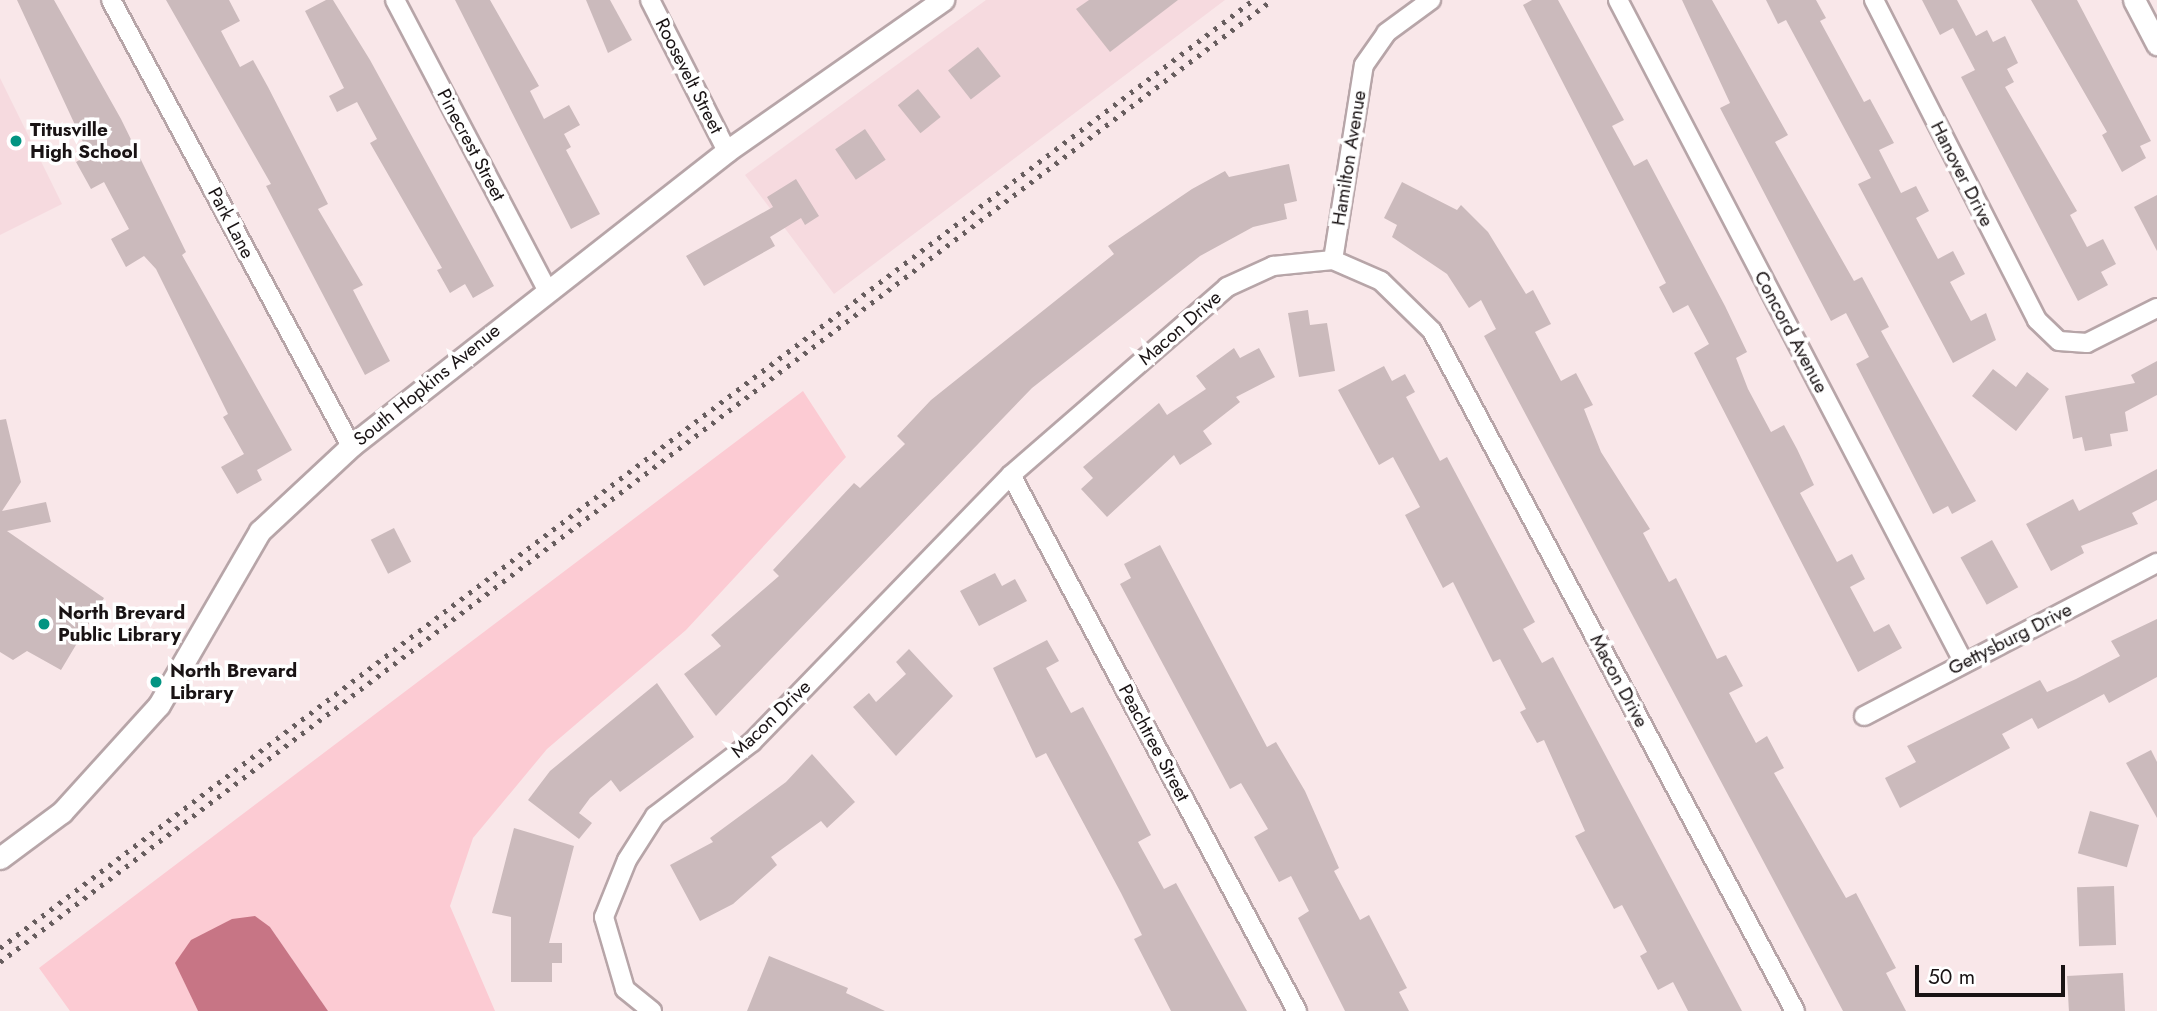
<!DOCTYPE html>
<html>
<head>
<meta charset="utf-8">
<style>
  body { margin:0 }
  #map { position:relative; width:2157px; height:1011px; overflow:hidden; background:#f9e7e9; font-family:Jost,sans-serif }
  div>[style] { position:absolute }
  .built>* { inset:0; background:#f6dadf }
  .green>* { inset:0; background:#fccbd3 }
  .water>* { inset:0; background:#c77585 }
  .building>* { inset:0; background:#cbbabc; transform-origin:0 0 }
  .roads { filter:drop-shadow(2px 0 #b7a5a8) drop-shadow(-2px 0 #b7a5a8) drop-shadow(0 2px #b7a5a8) drop-shadow(0 -2px #b7a5a8) }
  .minor>* { height:18px; margin:-9px; padding:0 9px; transform-origin:9px; border-radius:9px; background:#fff }
  .tertiary>* { height:21px; margin:-10.5px; padding:0 10.5px; transform-origin:10.5px; border-radius:10.5px; background:#fff }
  .rail>* { height:5px; margin-top:-2.5px; transform-origin:0; background:repeating-linear-gradient(90deg,#675d5e 0 3.5px,transparent 0 10.5px) }
  .dots>* { width:19px; height:19px; translate:-50% -50%; box-sizing:border-box; border:4px solid #fff; border-radius:50% }
  span { translate:-50% -50%; white-space:nowrap; text-align:center; line-height:1.15; -webkit-text-stroke:7px #fff; paint-order:stroke }
  .street-label { font-size:19px; color:#191314 }
  .poi-label { font-size:19px; color:#191314; font-weight:700 }
  .left { translate:0 -50%; text-align:left }
  .scale { position:absolute; left:1915px; top:965px; width:150px; height:32px; box-sizing:border-box; border:4px solid #191314; border-top:0; padding-left:9px; font-size:21px; line-height:24px; white-space:nowrap; color:#191314; -webkit-text-stroke:5px #fff; paint-order:stroke }
</style>
</head>
<body>
<div id="map">
  <div class="built">
    <div style="clip-path:polygon(986px 0,1225px 0,834px 294px,745px 175px)"></div>
    <div style="clip-path:polygon(0 78px,62px 204px,0 235px)"></div>
  </div>
  <div class="green">
    <div style="clip-path:polygon(803px 391px,846px 457px,686px 630px,547px 749px,473px 838px,450px 906px,495px 1011px,328px 1011px,270px 927px,181px 975px,198px 1011px,70px 1011px,39px 968px)"></div>
  </div>
  <div class="water">
    <div style="clip-path:polygon(255px 916px,270px 927px,328px 1011px,198px 1011px,175px 963px,191px 940px,232px 919px)"></div>
  </div>
  <div class="building">
    <div style="clip-path:polygon(17px 0,54px 0,121px 119px,186px 252px,182px 255px,292px 450px,257px 470px,262px 480px,237px 494px,221px 467px,244px 454px,223px 417px,228px 414px,156px 269px,144px 256px,126px 267px,111px 239px,129px 229px,104px 182px,91px 189px,76px 162px,89px 155px)"></div>
    <div style="clip-path:polygon(166px 0,229px 0,240px 21px,221px 31px,240px 67px,253px 60px,268px 87px,328px 204px,318px 209px,363px 285px,353px 290px,390px 361px,365px 375px,266px 186px,271px 184px)"></div>
    <div style="clip-path:polygon(326px 0,333px 0,370px 60px,494px 286px,473px 298px,465px 284px,450px 293px,437px 270px,442px 268px,370px 143px,377px 139px,357px 102px,337px 112px,329px 96px,344px 88px,305px 11px)"></div>
    <div style="clip-path:polygon(455px 0,490px 0,539px 86px,530px 91px,544px 119px,569px 105px,580px 125px,564px 134px,571px 147px,566px 150px,600px 214px,571px 229px)"></div>
    <div style="clip-path:polygon(586px 0,610px 0,632px 40px,608px 53px)"></div>
    <div style="clip-path:polygon(1089px 0,1178px 0,1110px 52px,1076px 9px)"></div>
    <div style="clip-path:polygon(1532px 0,1558px 0,1624px 120px,1612px 126px,1634px 166px,1647px 159px,1725px 306px,1747px 352px,1736px 358px,1748px 389px,1771px 432px,1784px 425px,1797px 449px,1814px 485px,1800px 493px,1837px 562px,1852px 554px,1865px 579px,1850px 587px,1874px 632px,1889px 624px,1902px 648px,1858px 672px,1694px 353px,1709px 344px,1688px 305px,1673px 313px,1659px 287px,1666px 283px,1523px 5px)"></div>
    <div style="clip-path:polygon(1682px 0,1712px 0,1788px 135px,1775px 142px,1854px 281px,1862px 277px,1889px 327px,1881px 331px,1976px 501px,1952px 514px,1948px 506px,1933px 514px,1856px 364px,1869px 357px,1846px 313px,1831px 321px,1720px 108px,1730px 103px)"></div>
    <div style="clip-path:polygon(1766px 0,1816px 0,1826px 18px,1820px 21px,1864px 102px,1870px 99px,1894px 143px,1879px 150px,1901px 193px,1916px 186px,1929px 211px,1916px 218px,1938px 259px,1953px 251px,1965px 274px,1950px 282px,1971px 321px,1986px 313px,1996px 340px,1953px 363px,1858px 184px,1871px 178px,1786px 20px,1778px 24px)"></div>
    <div style="clip-path:polygon(1922px 0,1957px 0,1976px 36px,1987px 30px,1993px 42px,2005px 36px,2018px 63px,2007px 69px,2014px 82px,2005px 87px,2077px 211px,2070px 215px,2087px 247px,2103px 239px,2116px 264px,2101px 272px,2108px 285px,2078px 301px,1961px 77px,1975px 70px,1953px 28px,1940px 35px)"></div>
    <div style="clip-path:polygon(2031px 0,2077px 0,2151px 141px,2140px 146px,2146px 158px,2122px 172px,2102px 135px,2107px 132px)"></div>
    <div style="left:978px;top:47px;width:37px;height:38px;rotate:52deg"></div>
    <div style="left:918px;top:89px;width:36px;height:26px;rotate:51deg"></div>
    <div style="left:865px;top:129px;width:37px;height:36px;rotate:56deg"></div>
    <div style="clip-path:polygon(1289px 164px,1297px 201px,1284px 204px,1287px 219px,1253px 227px,1200px 256px,1032px 388px,716px 716px,684px 674px,721px 646px,711px 635px,779px 576px,773px 570px,854px 483px,860px 488px,905px 444px,897px 436px,931px 400px,1114px 254px,1108px 246px,1192px 189px,1225px 171px,1229px 177px)"></div>
    <div style="clip-path:polygon(796px 179px,819px 216px,805px 225px,801px 218px,770px 237px,775px 246px,704px 286px,686px 256px,773px 207px,767px 197px)"></div>
    <div style="clip-path:polygon(1402px 182px,1457px 210px,1461px 205px,1488px 232px,1526px 294px,1533px 290px,1551px 324px,1535px 332px,1561px 381px,1576px 373px,1593px 405px,1584px 409px,1601px 452px,1650px 529px,1643px 533px,1669px 582px,1676px 578px,1717px 659px,1726px 655px,1743px 686px,1729px 693px,1756px 743px,1767px 736px,1784px 768px,1774px 773px,1846px 898px,1856px 893px,1896px 968px,1886px 973px,1906px 1011px,1843px 1011px,1484px 336px,1496px 329px,1481px 300px,1469px 308px,1447px 274px,1392px 237px,1397px 225px,1384px 218px)"></div>
    <div style="clip-path:polygon(2157px 195px,2157px 251px,2134px 207px)"></div>
    <div style="clip-path:polygon(1308px 310px,1310px 325px,1327px 323px,1335px 371px,1299px 377px,1288px 313px)"></div>
    <div style="clip-path:polygon(1234px 348px,1240px 358px,1259px 348px,1275px 377px,1236px 397px,1240px 402px,1203px 431px,1212px 444px,1180px 465px,1174px 455px,1107px 517px,1081px 489px,1093px 478px,1083px 467px,1159px 403px,1167px 415px,1206px 389px,1196px 376px)"></div>
    <div style="clip-path:polygon(2157px 361px,2157px 395px,2125px 412px,2128px 431px,2110px 434px,2112px 446px,2085px 451px,2082px 437px,2073px 439px,2065px 396px,2135px 383px,2131px 375px)"></div>
    <div style="clip-path:polygon(1384px 366px,1392px 381px,1405px 374px,1415px 392px,1406px 397px,1440px 461px,1447px 457px,1535px 622px,1523px 629px,1542px 663px,1553px 657px,1742px 1011px,1688px 1011px,1673px 982px,1658px 990px,1640px 956px,1647px 952px,1622px 905px,1614px 909px,1575px 836px,1585px 831px,1544px 740px,1537px 743px,1520px 712px,1526px 709px,1500px 659px,1493px 662px,1453px 582px,1443px 588px,1405px 515px,1420px 507px,1393px 457px,1379px 465px,1338px 390px)"></div>
    <div style="clip-path:polygon(1993px 369px,2016px 387px,2027px 372px,2049px 389px,2016px 431px,1972px 396px)"></div>
    <div style="clip-path:polygon(6px 419px,21px 482px,2px 511px,46px 502px,51px 522px,7px 531px,104px 598px,61px 670px,27px 651px,13px 660px,0 652px,0 420px)"></div>
    <div style="clip-path:polygon(2157px 469px,2157px 500px,2132px 513px,2138px 524px,2081px 546px,2084px 553px,2051px 571px,2026px 524px,2073px 499px,2079px 511px)"></div>
    <div style="left:394px;top:528px;width:38px;height:26px;rotate:63deg"></div>
    <div style="left:1992px;top:540px;width:54px;height:36px;rotate:61deg"></div>
    <div style="clip-path:polygon(1160px 545px,1267px 747px,1276px 742px,1305px 791px,1339px 868px,1334px 871px,1360px 920px,1369px 915px,1407px 988px,1399px 992px,1409px 1011px,1345px 1011px,1298px 918px,1309px 911px,1291px 876px,1279px 882px,1254px 837px,1268px 829px,1241px 783px,1230px 789px,1120px 584px,1131px 578px,1124px 564px)"></div>
    <div style="clip-path:polygon(995px 573px,1002px 586px,1015px 579px,1027px 601px,979px 626px,960px 591px)"></div>
    <div style="clip-path:polygon(2157px 619px,2157px 677px,2109px 703px,2104px 694px,2038px 729px,2032px 718px,2002px 734px,2010px 748px,1900px 808px,1885px 778px,1916px 762px,1907px 746px,2040px 680px,2047px 692px,2076px 679px,2120px 656px,2111px 641px)"></div>
    <div style="clip-path:polygon(1047px 640px,1059px 661px,1046px 668px,1071px 713px,1083px 707px,1110px 757px,1151px 835px,1138px 842px,1164px 889px,1176px 883px,1247px 1011px,1171px 1011px,1134px 939px,1142px 935px,1121px 893px,1046px 753px,1036px 758px,993px 668px)"></div>
    <div style="clip-path:polygon(909px 649px,953px 696px,896px 756px,853px 707px,869px 693px,876px 702px,906px 674px,896px 662px)"></div>
    <div style="clip-path:polygon(657px 683px,694px 737px,620px 792px,611px 780px,590px 798px,579px 813px,592px 823px,579px 839px,528px 800px,550px 771px)"></div>
    <div style="clip-path:polygon(2151px 750px,2157px 762px,2157px 818px,2126px 763px)"></div>
    <div style="clip-path:polygon(812px 754px,855px 802px,827px 828px,821px 821px,771px 857px,777px 865px,733px 904px,700px 921px,670px 865px,713px 842px,710px 838px,786px 782px)"></div>
    <div style="left:2090px;top:811px;width:51px;height:44px;rotate:16deg"></div>
    <div style="clip-path:polygon(514px 828px,574px 846px,549px 943px,562px 943px,562px 963px,552px 963px,552px 982px,511px 982px,511px 917px,492px 913px)"></div>
    <div style="left:2114px;top:886px;width:59px;height:37px;rotate:88deg"></div>
    <div style="clip-path:polygon(769px 956px,848px 988px,846px 993px,885px 1011px,747px 1011px)"></div>
    <div style="left:2123px;top:973px;width:38px;height:56px;rotate:87deg"></div>
  </div>
  <div class="roads">
    <div class="minor">
      <div style="left:111px;top:0;width:506px;rotate:61.71deg"></div>
      <div style="left:395px;top:0;width:327px;rotate:62.3deg"></div>
      <div style="left:650px;top:0;width:169px;rotate:63deg"></div>
      <div style="left:1618px;top:0;width:748px;rotate:62.44deg"></div>
      <div style="left:1874px;top:0;width:359px;rotate:63deg"></div>
      <div style="left:2037px;top:320px;width:30px;rotate:44deg"></div>
      <div style="left:2059px;top:341px;width:28px;rotate:4deg"></div>
      <div style="left:2087px;top:343px;width:78px;rotate:-26.6deg"></div>
      <div style="left:1333px;top:260px;width:197px;rotate:-81deg"></div>
      <div style="left:1364px;top:65px;width:39px;rotate:-55deg"></div>
      <div style="left:1386px;top:33px;width:56px;rotate:-36.3deg"></div>
      <div style="left:1011px;top:475px;width:608px;rotate:61.92deg"></div>
      <div style="left:1864px;top:716px;width:331px;rotate:-27.6deg"></div>
      <div style="left:652px;top:1011px;width:35px;rotate:-141deg"></div>
      <div style="left:625px;top:989px;width:75px;rotate:-106.3deg"></div>
      <div style="left:604px;top:917px;width:61px;rotate:-68deg"></div>
      <div style="left:627px;top:860px;width:52px;rotate:-57.5deg"></div>
      <div style="left:655px;top:816px;width:122px;rotate:-37.3deg"></div>
      <div style="left:752px;top:742px;width:372px;rotate:-45.9deg"></div>
      <div style="left:1011px;top:475px;width:286px;rotate:-41deg"></div>
      <div style="left:1227px;top:287px;width:51px;rotate:-24.5deg"></div>
      <div style="left:1273px;top:266px;width:60px;rotate:-5.7deg"></div>
      <div style="left:1333px;top:260px;width:52px;rotate:23.6deg"></div>
      <div style="left:1381px;top:281px;width:71px;rotate:44.4deg"></div>
      <div style="left:1432px;top:331px;width:771px;rotate:61.91deg"></div>
    </div>
    <div class="tertiary">
      <div style="left:2134px;top:0;width:50px;rotate:62.4deg"></div>
      <div style="left:0;top:858px;width:77px;rotate:-36.6deg"></div>
      <div style="left:62px;top:812px;width:144px;rotate:-47.8deg"></div>
      <div style="left:159px;top:705px;width:201px;rotate:-59.9deg"></div>
      <div style="left:260px;top:531px;width:125px;rotate:-43deg"></div>
      <div style="left:351px;top:446px;width:478px;rotate:-38.1deg"></div>
      <div style="left:727px;top:151px;width:264px;rotate:-35deg"></div>
    </div>
  </div>
  <div class="rail">
    <div style="left:0;top:948px;width:1571px;rotate:-37.11deg"></div>
    <div style="left:0;top:962px;width:1595px;rotate:-37.1deg"></div>
  </div>
  <div class="dots">
    <div style="left:16px;top:141px;background:#029482"></div>
    <div style="left:44px;top:624px;background:#029482"></div>
    <div style="left:156px;top:682px;background:#029482"></div>
  </div>
  <div class="street-label">
    <span style="left:689px;top:76px;rotate:63deg">Roosevelt Street</span>
    <span style="left:471px;top:145px;rotate:62deg">Pinecrest Street</span>
    <span style="left:1349px;top:158px;rotate:-81deg">Hamilton Avenue</span>
    <span style="left:1962px;top:174px;rotate:63deg">Hanover Drive</span>
    <span style="left:231px;top:223px;rotate:62deg">Park Lane</span>
    <span style="left:1180px;top:328px;rotate:-41deg">Macon Drive</span>
    <span style="left:1791px;top:332px;rotate:62deg">Concord Avenue</span>
    <span style="left:427px;top:385px;rotate:-39deg">South Hopkins Avenue</span>
    <span style="left:2010px;top:639px;rotate:-27deg">Gettysburg Drive</span>
    <span style="left:1619px;top:681px;rotate:62deg">Macon Drive</span>
    <span style="left:771px;top:719px;rotate:-44deg">Macon Drive</span>
    <span style="left:1154px;top:743px;rotate:62deg">Peachtree Street</span>
  </div>
  <div class="poi-label">
    <span class="left" style="left:30px;top:141px">Titusville<br>High School</span>
    <span class="left" style="left:58px;top:624px">North Brevard<br>Public Library</span>
    <span class="left" style="left:170px;top:682px">North Brevard<br>Library</span>
  </div>
  <div class="scale">50 m</div>
</div>
</body>
</html>
